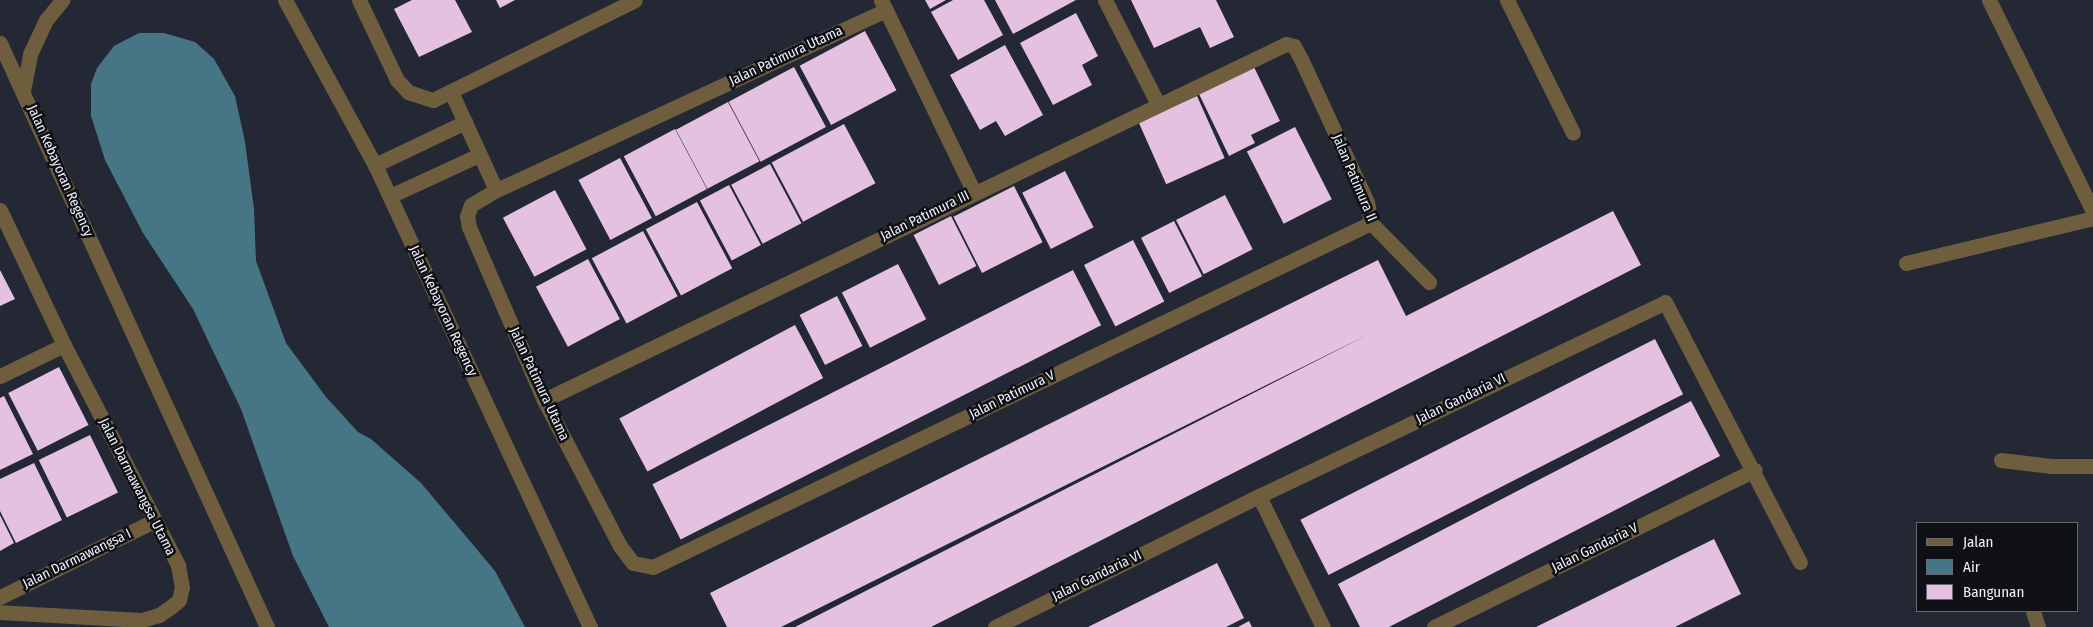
<!DOCTYPE html>
<html>
<head>
<meta charset="utf-8">
<style>
  body { margin:0 }
  #map { position:relative; width:2093px; height:627px; overflow:hidden; background:#242734; font-family:"Fira Sans Condensed",sans-serif }
  div>[style] { position:absolute }
  .water>* { inset:0; background:#467686 }
  .building>* { inset:0; background:#e4c1e0; transform-origin:0 0 }
  .street>* { height:15px; margin:-7.5px; padding:0 7.5px; transform-origin:7.5px; border-radius:7.5px; background:#6e5e3d }
  span { translate:-50% -50%; white-space:nowrap; text-align:center; line-height:1.15; -webkit-text-stroke:5px #0f1016; paint-order:stroke }
  .street-label { font-size:14px; color:#eff1fa }
  .legend { position:absolute; left:1916px; top:522px; width:162px; height:90px; box-sizing:border-box; background:#0f1016; border:1px solid #696a71; margin:0; padding:6px 9px; list-style:none; font-size:15px; color:#eff1fa }
  .legend li { display:flex; align-items:center; gap:10px; height:25px }
  .legend b { width:25px; border:1px solid #696a71 }
</style>
</head>
<body>
<div id="map">
  <div class="water">
    <div style="clip-path:polygon(139px 33px,164px 33px,195px 42px,214px 59px,235px 96px,245px 142px,254px 209px,256px 261px,286px 343px,326px 397px,358px 432px,371px 439px,421px 483px,464px 534px,495px 571px,525px 627px,329px 627px,293px 556px,241px 409px,211px 347px,193px 309px,143px 233px,105px 160px,91px 116px,91px 84px,97px 68px,114px 46px)"></div>
  </div>
  <div class="building">
    <div style="clip-path:polygon(412px 0,455px 0,472px 32px,419px 57px,394px 9px)"></div>
    <div style="clip-path:polygon(496px 0,515px 0,500px 8px)"></div>
    <div style="clip-path:polygon(925px 0,946px 0,930px 9px)"></div>
    <div style="clip-path:polygon(953px 0,984px 0,1003px 35px,958px 60px,931px 12px)"></div>
    <div style="clip-path:polygon(995px 0,1076px 0,1013px 34px)"></div>
    <div style="clip-path:polygon(1131px 0,1216px 0,1234px 37px,1210px 48px,1200px 27px,1154px 48px)"></div>
    <div style="clip-path:polygon(1076px 13px,1098px 56px,1082px 65px,1092px 85px,1053px 105px,1020px 43px)"></div>
    <div style="left:865px;top:31px;width:67px;height:74px;rotate:62deg"></div>
    <div style="clip-path:polygon(1005px 45px,1043px 115px,1005px 136px,996px 121px,980px 130px,950px 75px)"></div>
    <div style="left:794px;top:67px;width:68px;height:74px;rotate:62deg"></div>
    <div style="clip-path:polygon(1254px 67px,1280px 121px,1251px 135px,1255px 143px,1229px 156px,1199px 94px)"></div>
    <div style="left:1197px;top:96px;width:68px;height:64px;rotate:66deg"></div>
    <div style="left:728px;top:102px;width:67px;height:59px;rotate:62deg"></div>
    <div style="left:844px;top:124px;width:67px;height:82px;rotate:62deg"></div>
    <div style="left:1295px;top:127px;width:81px;height:54px;rotate:63deg"></div>
    <div style="left:675px;top:129px;width:68px;height:58px;rotate:62deg"></div>
    <div style="left:620px;top:158px;width:68px;height:47px;rotate:62deg"></div>
    <div style="left:770px;top:164px;width:67px;height:44px;rotate:62deg"></div>
    <div style="left:1065px;top:171px;width:63px;height:48px;rotate:63deg"></div>
    <div style="left:729px;top:185px;width:68px;height:33px;rotate:62deg"></div>
    <div style="left:1014px;top:186px;width:63px;height:68px;rotate:63deg"></div>
    <div style="left:555px;top:190px;width:67px;height:59px;rotate:62deg"></div>
    <div style="left:1225px;top:195px;width:61px;height:55px;rotate:63deg"></div>
    <div style="left:697px;top:202px;width:75px;height:58px;rotate:62deg"></div>
    <div style="clip-path:polygon(1613px 211px,1641px 265px,931px 627px,795px 627px,1369px 334px,781px 627px,727px 627px,710px 593px,1378px 260px,1406px 316px)"></div>
    <div style="left:951px;top:216px;width:56px;height:42px;rotate:63deg"></div>
    <div style="left:1174px;top:221px;width:62px;height:37px;rotate:63deg"></div>
    <div style="left:643px;top:231px;width:74px;height:58px;rotate:62deg"></div>
    <div style="left:1133px;top:240px;width:69px;height:55px;rotate:63deg"></div>
    <div style="left:588px;top:259px;width:68px;height:59px;rotate:62deg"></div>
    <div style="left:898px;top:264px;width:62px;height:63px;rotate:63deg"></div>
    <div style="clip-path:polygon(0 270px,15px 299px,0 306px)"></div>
    <div style="left:1073px;top:270px;width:62px;height:472px;rotate:63deg"></div>
    <div style="left:837px;top:296px;width:56px;height:42px;rotate:63deg"></div>
    <div style="left:795px;top:325px;width:60px;height:199px;rotate:62deg"></div>
    <div style="left:1655px;top:339px;width:62px;height:398px;rotate:63deg"></div>
    <div style="left:59px;top:367px;width:65px;height:57px;rotate:63deg"></div>
    <div style="clip-path:polygon(4px 396px,33px 454px,0 470px,0 398px)"></div>
    <div style="clip-path:polygon(1691px 401px,1720px 456px,1389px 627px,1360px 627px,1338px 584px)"></div>
    <div style="left:90px;top:435px;width:64px;height:57px;rotate:64deg"></div>
    <div style="clip-path:polygon(34px 463px,62px 520px,16px 543px,0 511px,0 479px)"></div>
    <div style="clip-path:polygon(0 515px,14px 543px,0 551px)"></div>
    <div style="clip-path:polygon(1714px 539px,1741px 594px,1675px 627px,1536px 627px)"></div>
    <div style="clip-path:polygon(1217px 563px,1244px 618px,1226px 627px,1088px 627px)"></div>
    <div style="clip-path:polygon(1249px 621px,1252px 627px,1238px 627px)"></div>
  </div>
  <div class="street">
    <div style="left:285px;top:0;width:188px;rotate:61.4deg"></div>
    <div style="left:375px;top:165px;width:510px;rotate:65.04deg"></div>
    <div style="left:359px;top:0;width:89px;rotate:64.6deg"></div>
    <div style="left:397px;top:80px;width:16px;rotate:47deg"></div>
    <div style="left:408px;top:92px;width:26px;rotate:18deg"></div>
    <div style="left:433px;top:100px;width:225px;rotate:-26.3deg"></div>
    <div style="left:881px;top:0;width:213px;rotate:64.2deg"></div>
    <div style="left:1105px;top:0;width:117px;rotate:63deg"></div>
    <div style="left:1507px;top:0;width:148px;rotate:63.6deg"></div>
    <div style="left:1989px;top:0;width:235px;rotate:63.8deg"></div>
    <div style="left:886px;top:10px;width:430px;rotate:155.2deg"></div>
    <div style="left:496px;top:190px;width:29px;rotate:149deg"></div>
    <div style="left:471px;top:205px;width:12px;rotate:110deg"></div>
    <div style="left:467px;top:216px;width:11px;rotate:80deg"></div>
    <div style="left:469px;top:227px;width:189px;rotate:66.6deg"></div>
    <div style="left:544px;top:400px;width:165px;rotate:62.5deg"></div>
    <div style="left:620px;top:546px;width:21px;rotate:53deg"></div>
    <div style="left:633px;top:563px;width:20px;rotate:11deg"></div>
    <div style="left:653px;top:567px;width:796px;rotate:-25.6deg"></div>
    <div style="left:0;top:43px;width:642px;rotate:65.43deg"></div>
    <div style="left:23px;top:91px;width:38px;rotate:-79deg"></div>
    <div style="left:30px;top:54px;width:38px;rotate:-65deg"></div>
    <div style="left:46px;top:20px;width:26px;rotate:-51deg"></div>
    <div style="left:451px;top:92px;width:108px;rotate:65.3deg"></div>
    <div style="left:375px;top:165px;width:100px;rotate:-25.5deg"></div>
    <div style="left:390px;top:196px;width:98px;rotate:-24.7deg"></div>
    <div style="left:0;top:210px;width:149px;rotate:64.6deg"></div>
    <div style="left:64px;top:345px;width:248px;rotate:62.6deg"></div>
    <div style="left:178px;top:565px;width:22px;rotate:80deg"></div>
    <div style="left:182px;top:587px;width:13px;rotate:103deg"></div>
    <div style="left:179px;top:600px;width:9px;rotate:139deg"></div>
    <div style="left:172px;top:606px;width:16px;rotate:145deg"></div>
    <div style="left:159px;top:615px;width:19px;rotate:164deg"></div>
    <div style="left:141px;top:620px;width:141px;rotate:-176.8deg"></div>
    <div style="left:1906px;top:263px;width:192px;rotate:-13.5deg"></div>
    <div style="left:0;top:376px;width:71px;rotate:-25.8deg"></div>
    <div style="left:544px;top:400px;width:823px;rotate:-25.63deg"></div>
    <div style="left:1286px;top:44px;width:8px;rotate:14deg"></div>
    <div style="left:1294px;top:46px;width:15px;rotate:62deg"></div>
    <div style="left:1301px;top:59px;width:157px;rotate:65.2deg"></div>
    <div style="left:1367px;top:202px;width:21px;rotate:79deg"></div>
    <div style="left:1371px;top:223px;width:83px;rotate:45.5deg"></div>
    <div style="left:2001px;top:460px;width:50px;rotate:6.8deg"></div>
    <div style="left:2051px;top:466px;width:42px"></div>
    <div style="left:1259px;top:496px;width:146px;rotate:64deg"></div>
    <div style="left:0;top:597px;width:172px;rotate:-26.3deg"></div>
    <div style="left:2033px;top:611px;width:17px;rotate:73deg"></div>
    <div style="left:995px;top:627px;width:295px;rotate:-26.4deg"></div>
    <div style="left:1259px;top:496px;width:450px;rotate:-25.5deg"></div>
    <div style="left:1665px;top:302px;width:293px;rotate:62.6deg"></div>
    <div style="left:1434px;top:627px;width:357px;rotate:-26.1deg"></div>
  </div>
  <div class="street-label">
    <span style="left:786px;top:56px;rotate:-25deg">Jalan Patimura Utama</span>
    <span style="left:60px;top:171px;rotate:66deg">Jalan Kebayoran Regency</span>
    <span style="left:1354px;top:178px;rotate:67deg">Jalan Patimura II</span>
    <span style="left:925px;top:216px;rotate:-26deg">Jalan Patimura III</span>
    <span style="left:443px;top:311px;rotate:65deg">Jalan Kebayoran Regency</span>
    <span style="left:539px;top:384px;rotate:65deg">Jalan Patimura Utama</span>
    <span style="left:1012px;top:395px;rotate:-26deg">Jalan Patimura V</span>
    <span style="left:1461px;top:399px;rotate:-26deg">Jalan Gandaria VI</span>
    <span style="left:137px;top:487px;rotate:63deg">Jalan Darmawangsa Utama</span>
    <span style="left:1595px;top:548px;rotate:-26deg">Jalan Gandaria V</span>
    <span style="left:77px;top:559px;rotate:-26deg">Jalan Darmawangsa I</span>
    <span style="left:1097px;top:576px;rotate:-26deg">Jalan Gandaria VI</span>
  </div>
  <ul class="legend">
  <li><b style="height:6px;background:#6e5e3d"></b>Jalan</li>
  <li><b style="height:14px;background:#467686"></b>Air</li>
  <li><b style="height:14px;background:#e4c1e0"></b>Bangunan</li>
  </ul>
</div>
</body>
</html>
